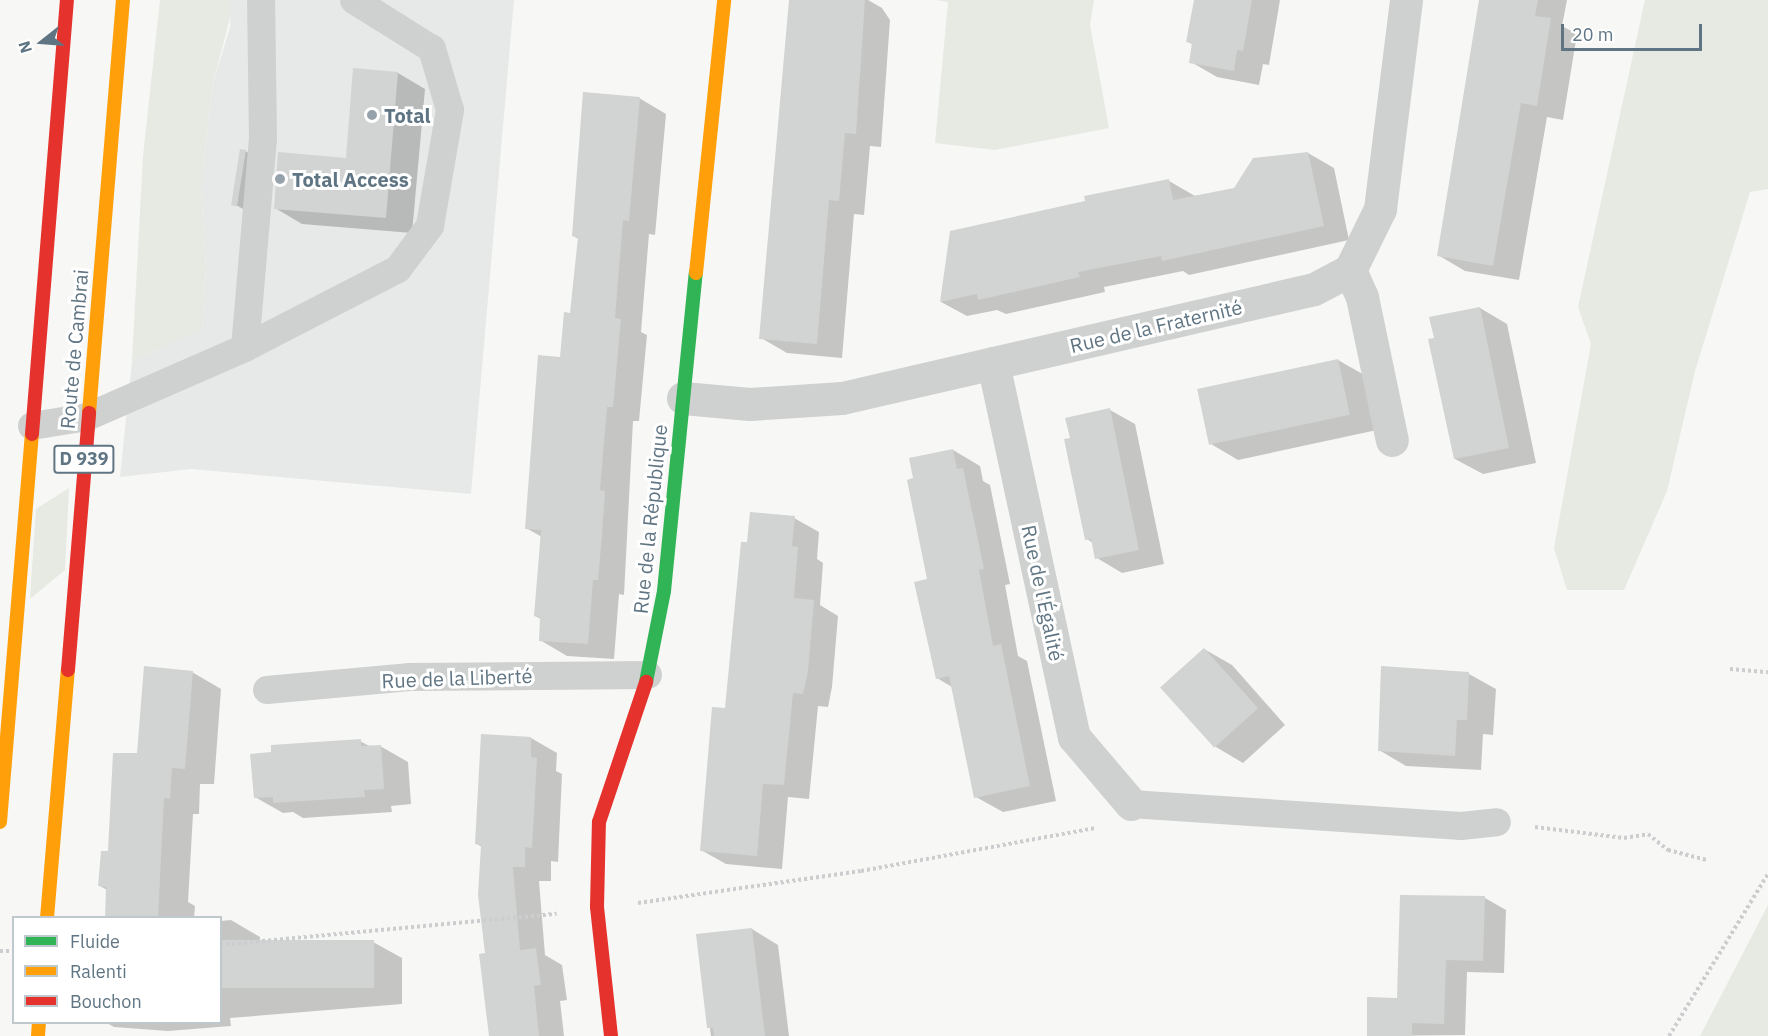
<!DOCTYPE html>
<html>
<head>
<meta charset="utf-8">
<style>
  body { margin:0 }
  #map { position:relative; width:1768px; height:1036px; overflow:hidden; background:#f7f7f5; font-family:"IBM Plex Sans",sans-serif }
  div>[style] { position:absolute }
  .built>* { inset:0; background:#e6e9e8 }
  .green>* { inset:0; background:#e6eae3 }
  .shadow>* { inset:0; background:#0003 }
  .building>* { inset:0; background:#d2d3d3; transform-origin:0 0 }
  .path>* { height:4px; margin-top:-2px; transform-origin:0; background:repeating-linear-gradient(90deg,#cccdce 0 3px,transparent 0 6px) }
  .lane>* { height:28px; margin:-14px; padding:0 14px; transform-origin:14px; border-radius:14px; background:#cfd0d0 }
  .street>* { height:33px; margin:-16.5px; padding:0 16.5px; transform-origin:16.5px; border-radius:16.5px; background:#cfd0d0 }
  .fast>* { height:14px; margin:-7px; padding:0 7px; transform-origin:7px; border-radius:7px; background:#30b455 }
  .slow>* { height:14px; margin:-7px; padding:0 7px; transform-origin:7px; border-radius:7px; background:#ff9f0a }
  .jam>* { height:14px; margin:-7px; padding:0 7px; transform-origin:7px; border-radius:7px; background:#e5322d }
  .dots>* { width:16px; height:16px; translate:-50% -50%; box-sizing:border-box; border:3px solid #fff; border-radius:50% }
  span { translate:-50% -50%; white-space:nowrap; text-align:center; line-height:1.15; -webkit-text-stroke:6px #fff; paint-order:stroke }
  .shield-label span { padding:2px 4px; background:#fff; border:2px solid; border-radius:4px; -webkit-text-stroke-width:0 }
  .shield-label { font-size:18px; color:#607583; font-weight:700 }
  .poi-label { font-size:20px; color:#607583; font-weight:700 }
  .left { translate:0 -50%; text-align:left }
  .street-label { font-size:20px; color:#607583 }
  .legend { position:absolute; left:12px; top:916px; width:210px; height:108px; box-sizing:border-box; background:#fff; border:2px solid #bfc8cd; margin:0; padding:8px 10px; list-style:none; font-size:18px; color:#607583 }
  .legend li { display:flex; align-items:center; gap:12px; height:30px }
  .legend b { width:30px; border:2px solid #bfc8cd }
  .north { position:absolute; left:12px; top:12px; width:60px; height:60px; -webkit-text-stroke:4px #fff; paint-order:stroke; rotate:253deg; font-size:16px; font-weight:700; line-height:24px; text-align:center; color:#607583 }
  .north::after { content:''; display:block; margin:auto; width:21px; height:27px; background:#607583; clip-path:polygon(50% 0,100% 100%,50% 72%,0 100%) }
  .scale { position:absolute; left:1561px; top:24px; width:141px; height:27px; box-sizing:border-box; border:3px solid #607583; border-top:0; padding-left:8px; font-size:18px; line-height:21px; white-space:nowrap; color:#607583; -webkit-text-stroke:4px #fff; paint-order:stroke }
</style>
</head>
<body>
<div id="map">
  <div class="built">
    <div style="clip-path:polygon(231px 0,514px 0,471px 494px,191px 469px,120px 477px,132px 361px,202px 329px,206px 267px,201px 188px,212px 87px,230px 27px)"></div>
  </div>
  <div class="green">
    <div style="clip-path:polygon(160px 0,231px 0,231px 14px,212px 87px,201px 188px,206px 267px,202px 329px,132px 361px,143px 156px)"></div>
    <div style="clip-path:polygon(936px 0,1094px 0,1090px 25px,1109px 128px,995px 150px,935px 143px,948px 2px)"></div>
    <div style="clip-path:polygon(1645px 0,1768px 0,1768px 189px,1750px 192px,1695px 371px,1667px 491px,1624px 590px,1567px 590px,1554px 548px,1591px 344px,1578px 307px)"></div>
    <div style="clip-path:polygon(69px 488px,65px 570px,30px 599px,36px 509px)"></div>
    <div style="clip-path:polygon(1768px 905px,1768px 1036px,1700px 1036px)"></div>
  </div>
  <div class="shadow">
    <div style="clip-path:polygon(790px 0,868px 0,882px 8px,890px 20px,881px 147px,870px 146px,864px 215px,854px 214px,842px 358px,787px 353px,761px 338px)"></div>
    <div style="clip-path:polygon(1196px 0,1280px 0,1269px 65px,1263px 64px,1259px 85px,1217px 77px,1191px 62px,1194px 45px,1188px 42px)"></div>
    <div style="clip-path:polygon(1481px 0,1567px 0,1562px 26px,1577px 34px,1563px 120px,1547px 117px,1519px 280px,1465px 271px,1438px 255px)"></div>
    <div style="clip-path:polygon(398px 73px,425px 89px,412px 233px,302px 224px,275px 208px,347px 159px)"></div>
    <div style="clip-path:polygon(639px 98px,666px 114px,655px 235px,649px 234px,641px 332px,647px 335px,639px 421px,633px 421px,624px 595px,619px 594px,614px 659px,567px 656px,540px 640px,541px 619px,535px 616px,542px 537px,526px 528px,571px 314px,579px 239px,573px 236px)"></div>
    <div style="clip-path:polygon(245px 151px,259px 159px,250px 213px,236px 205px)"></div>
    <div style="clip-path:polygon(1308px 153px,1334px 168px,1349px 240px,1189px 275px,1183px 271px,1104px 287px,1105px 292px,1006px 314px,997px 310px,967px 316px,941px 302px,1087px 202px,1169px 181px,1195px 196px,1235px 189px)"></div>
    <div style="clip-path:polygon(1480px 308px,1507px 324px,1536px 463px,1483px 474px,1455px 459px,1435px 339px)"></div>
    <div style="clip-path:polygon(1338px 360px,1366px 376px,1377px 430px,1238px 460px,1211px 444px)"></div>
    <div style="clip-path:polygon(1110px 410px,1135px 424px,1164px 564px,1122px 573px,1097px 558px,1093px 543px,1087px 539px)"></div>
    <div style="clip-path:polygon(953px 450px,980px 466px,983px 481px,990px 485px,1010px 584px,1005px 585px,1018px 656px,1027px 661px,1056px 801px,1003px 812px,976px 797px,952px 687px,937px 678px,929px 580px,915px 480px)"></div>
    <div style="clip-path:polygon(794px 518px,819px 532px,817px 559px,823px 563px,820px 605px,838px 616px,832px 687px,828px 707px,818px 706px,809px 799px,788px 797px,782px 869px,726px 864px,701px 850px,727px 710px,749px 544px)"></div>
    <div style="clip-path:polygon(1204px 649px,1232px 665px,1285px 725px,1243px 763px,1216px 747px)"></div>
    <div style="clip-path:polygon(192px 672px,221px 689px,214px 784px,200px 784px,199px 814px,193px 814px,188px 902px,195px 906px,194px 918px,106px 918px,107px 890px,100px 886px,139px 755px)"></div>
    <div style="clip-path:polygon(1469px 674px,1496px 689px,1493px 735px,1483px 734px,1481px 770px,1406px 766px,1379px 750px)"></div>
    <div style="clip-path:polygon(531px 738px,557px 753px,556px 771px,562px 774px,558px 862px,551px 861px,551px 881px,539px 881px,545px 955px,562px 965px,567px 1000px,560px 1001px,564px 1036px,491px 1036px,482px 847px,477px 844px)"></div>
    <div style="clip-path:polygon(360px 741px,371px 747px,380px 746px,408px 762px,411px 804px,391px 806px,392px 812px,303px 818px,293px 812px,283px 813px,255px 797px)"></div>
    <div style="clip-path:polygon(1485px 898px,1506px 910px,1504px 973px,1467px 972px,1465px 1035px,1368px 1036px)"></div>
    <div style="clip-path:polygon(231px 920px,260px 937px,260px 951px,373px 942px,402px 958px,402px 1004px,230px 1018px,231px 1026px,168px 1031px,114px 1027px,105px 1022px,220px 1022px,220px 921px)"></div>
    <div style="clip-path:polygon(752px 929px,778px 945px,789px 1036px,711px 1036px,697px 936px)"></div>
  </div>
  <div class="building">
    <div style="clip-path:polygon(789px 0,865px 0,856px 134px,845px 133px,839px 201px,829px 200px,817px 344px,759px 339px)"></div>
    <div style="clip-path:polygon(1194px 0,1252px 0,1243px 51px,1237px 50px,1234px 71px,1189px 63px,1192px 43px,1186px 42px)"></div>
    <div style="clip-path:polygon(1479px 0,1538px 0,1535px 16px,1551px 18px,1537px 106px,1521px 103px,1493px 266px,1437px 256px)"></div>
    <div style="clip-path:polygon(353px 68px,398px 72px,386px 218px,274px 209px,278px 152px,346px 158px)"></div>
    <div style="clip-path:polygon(583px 92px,640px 97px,629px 221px,623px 220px,615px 318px,621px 319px,613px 407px,607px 407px,600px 490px,605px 491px,602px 535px,598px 580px,593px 580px,588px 644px,539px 641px,540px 617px,534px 616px,541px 530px,525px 529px,538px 355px,560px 357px,564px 312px,570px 313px,578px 237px,572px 236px)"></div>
    <div style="left:240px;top:149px;width:6px;height:57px;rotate:9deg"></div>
    <div style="clip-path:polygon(1308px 152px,1324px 226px,1162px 261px,1161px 256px,1078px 272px,1080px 277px,978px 300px,977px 294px,940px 302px,950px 231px,1085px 201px,1084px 196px,1169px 179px,1173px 200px,1234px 188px,1253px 158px)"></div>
    <div style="clip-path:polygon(1480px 307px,1509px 448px,1454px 459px,1428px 339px,1434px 338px,1429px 317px)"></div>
    <div style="left:1338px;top:359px;width:57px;height:144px;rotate:78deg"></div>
    <div style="clip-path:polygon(1110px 408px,1139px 550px,1095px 559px,1091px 539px,1085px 540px,1064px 439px,1070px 438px,1065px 418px)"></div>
    <div style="clip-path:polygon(953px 449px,957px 469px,963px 468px,984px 569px,979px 570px,993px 646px,1001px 644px,1030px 786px,974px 798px,949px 676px,936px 679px,914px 582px,927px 579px,907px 480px,913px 478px,909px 458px)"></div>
    <div style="clip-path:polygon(750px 512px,795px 516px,792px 546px,798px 547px,794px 598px,814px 600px,808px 672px,803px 694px,793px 693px,784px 785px,763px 784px,757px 856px,700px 851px,712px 707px,725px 708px,741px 542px,747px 542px)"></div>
    <div style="left:1204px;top:648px;width:81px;height:59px;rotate:48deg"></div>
    <div style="clip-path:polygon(144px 666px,193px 671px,185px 769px,172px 768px,170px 799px,164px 798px,158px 918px,105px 918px,106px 887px,98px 886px,101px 851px,108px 851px,113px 753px,137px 753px)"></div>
    <div style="clip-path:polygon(1381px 666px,1469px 672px,1467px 720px,1457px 720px,1455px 756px,1378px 751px)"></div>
    <div style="clip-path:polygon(481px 734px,531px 737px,531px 757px,537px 758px,532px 848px,525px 847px,525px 867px,513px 867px,520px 950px,536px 948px,541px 985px,534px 986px,539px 1036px,489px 1036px,479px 954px,485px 953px,478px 895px,481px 845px,475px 844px)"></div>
    <div style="clip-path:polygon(361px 739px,361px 746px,381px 745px,384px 789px,364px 790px,365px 797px,273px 803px,273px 797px,254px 798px,250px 754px,271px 752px,271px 745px)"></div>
    <div style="clip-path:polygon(1400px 895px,1485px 896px,1483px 961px,1446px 960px,1444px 1024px,1412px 1023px,1412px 1036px,1367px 1036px,1367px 997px,1397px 998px)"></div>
    <div style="clip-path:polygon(752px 928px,765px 1036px,714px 1036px,713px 1028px,707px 1028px,696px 934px)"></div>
    <div style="left:374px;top:940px;width:48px;height:154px;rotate:90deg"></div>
  </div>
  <div class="path">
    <div style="left:1730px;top:669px;width:38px;rotate:5deg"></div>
    <div style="left:1535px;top:827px;width:90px;rotate:7deg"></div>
    <div style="left:1624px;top:838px;width:24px;rotate:-9deg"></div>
    <div style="left:1648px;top:834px;width:26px;rotate:39deg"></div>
    <div style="left:1668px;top:850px;width:40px;rotate:14.4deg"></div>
    <div style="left:638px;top:903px;width:225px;rotate:-8.2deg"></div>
    <div style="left:861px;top:871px;width:239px;rotate:-10.4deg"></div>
    <div style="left:220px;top:945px;width:338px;rotate:-5.3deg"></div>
    <div style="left:0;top:951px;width:14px"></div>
    <div style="left:1669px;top:1036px;width:190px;rotate:-58.6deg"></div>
  </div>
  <div class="lane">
    <div style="left:245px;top:348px;width:210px;rotate:-85.1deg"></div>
    <div style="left:263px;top:139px;width:139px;rotate:-90.8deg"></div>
    <div style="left:32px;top:426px;width:56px;rotate:-9.3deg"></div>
    <div style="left:87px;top:417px;width:172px;rotate:-23.6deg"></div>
    <div style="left:245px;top:348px;width:172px;rotate:-27.3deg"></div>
    <div style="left:398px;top:269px;width:54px;rotate:-53.3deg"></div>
    <div style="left:430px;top:226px;width:118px;rotate:-80.2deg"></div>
    <div style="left:450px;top:110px;width:64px;rotate:-106.4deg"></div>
    <div style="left:432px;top:49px;width:92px;rotate:-147.9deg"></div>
    <div style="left:267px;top:690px;width:144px;rotate:-5.2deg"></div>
    <div style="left:410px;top:677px;width:238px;rotate:-0.5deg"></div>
    <div style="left:1131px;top:804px;width:331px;rotate:3.8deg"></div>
    <div style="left:1461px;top:826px;width:36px;rotate:-6deg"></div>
  </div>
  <div class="street">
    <div style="left:1350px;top:270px;width:30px;rotate:66deg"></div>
    <div style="left:1362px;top:297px;width:146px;rotate:78.2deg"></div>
    <div style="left:993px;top:363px;width:383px;rotate:77.8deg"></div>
    <div style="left:1074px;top:737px;width:88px;rotate:49.6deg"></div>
    <div style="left:683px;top:398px;width:67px;rotate:5.1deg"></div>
    <div style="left:750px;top:404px;width:92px;rotate:-3.7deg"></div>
    <div style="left:842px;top:398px;width:484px;rotate:-13deg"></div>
    <div style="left:1314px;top:289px;width:41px;rotate:-27.8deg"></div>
    <div style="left:1350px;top:270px;width:68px;rotate:-63.8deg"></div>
    <div style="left:1380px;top:209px;width:211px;rotate:-82.9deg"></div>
  </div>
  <div class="fast">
    <div style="left:646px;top:682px;width:93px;rotate:-78.8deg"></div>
    <div style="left:664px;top:591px;width:320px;rotate:-84.3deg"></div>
  </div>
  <div class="slow">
    <div style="left:696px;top:273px;width:274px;rotate:-84.1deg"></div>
    <div style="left:89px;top:413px;width:414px;rotate:-85.3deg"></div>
    <div style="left:0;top:822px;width:389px;rotate:-85.3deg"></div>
    <div style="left:47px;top:918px;width:249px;rotate:-85.2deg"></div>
    <div style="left:38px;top:1036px;width:14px;rotate:-86deg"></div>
  </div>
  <div class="jam">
    <div style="left:32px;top:434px;width:435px;rotate:-85.4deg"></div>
    <div style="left:68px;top:670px;width:258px;rotate:-85.3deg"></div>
    <div style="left:611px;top:1036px;width:130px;rotate:-96.2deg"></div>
    <div style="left:597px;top:907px;width:85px;rotate:-88.7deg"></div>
    <div style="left:599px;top:822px;width:148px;rotate:-71.4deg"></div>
  </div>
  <div class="dots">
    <div style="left:372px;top:115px;background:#95a2ab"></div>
    <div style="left:280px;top:179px;background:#95a2ab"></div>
  </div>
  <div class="shield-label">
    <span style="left:84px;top:459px">D 939</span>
  </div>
  <div class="poi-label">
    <span class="left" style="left:384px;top:115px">Total</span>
    <span class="left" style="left:292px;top:179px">Total Access</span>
  </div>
  <div class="street-label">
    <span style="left:1156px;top:326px;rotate:-13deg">Rue de la Fraternité</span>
    <span style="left:74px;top:349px;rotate:-85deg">Route de Cambrai</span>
    <span style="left:650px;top:519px;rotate:-84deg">Rue de la République</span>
    <span style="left:1043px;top:593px;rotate:78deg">Rue de l'Égalité</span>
    <span style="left:457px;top:678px;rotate:-2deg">Rue de la Liberté</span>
  </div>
  <ul class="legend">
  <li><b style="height:8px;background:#30b455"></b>Fluide</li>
  <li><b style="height:8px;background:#ff9f0a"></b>Ralenti</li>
  <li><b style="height:8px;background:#e5322d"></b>Bouchon</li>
  </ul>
  <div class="north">N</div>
  <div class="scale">20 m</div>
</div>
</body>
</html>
